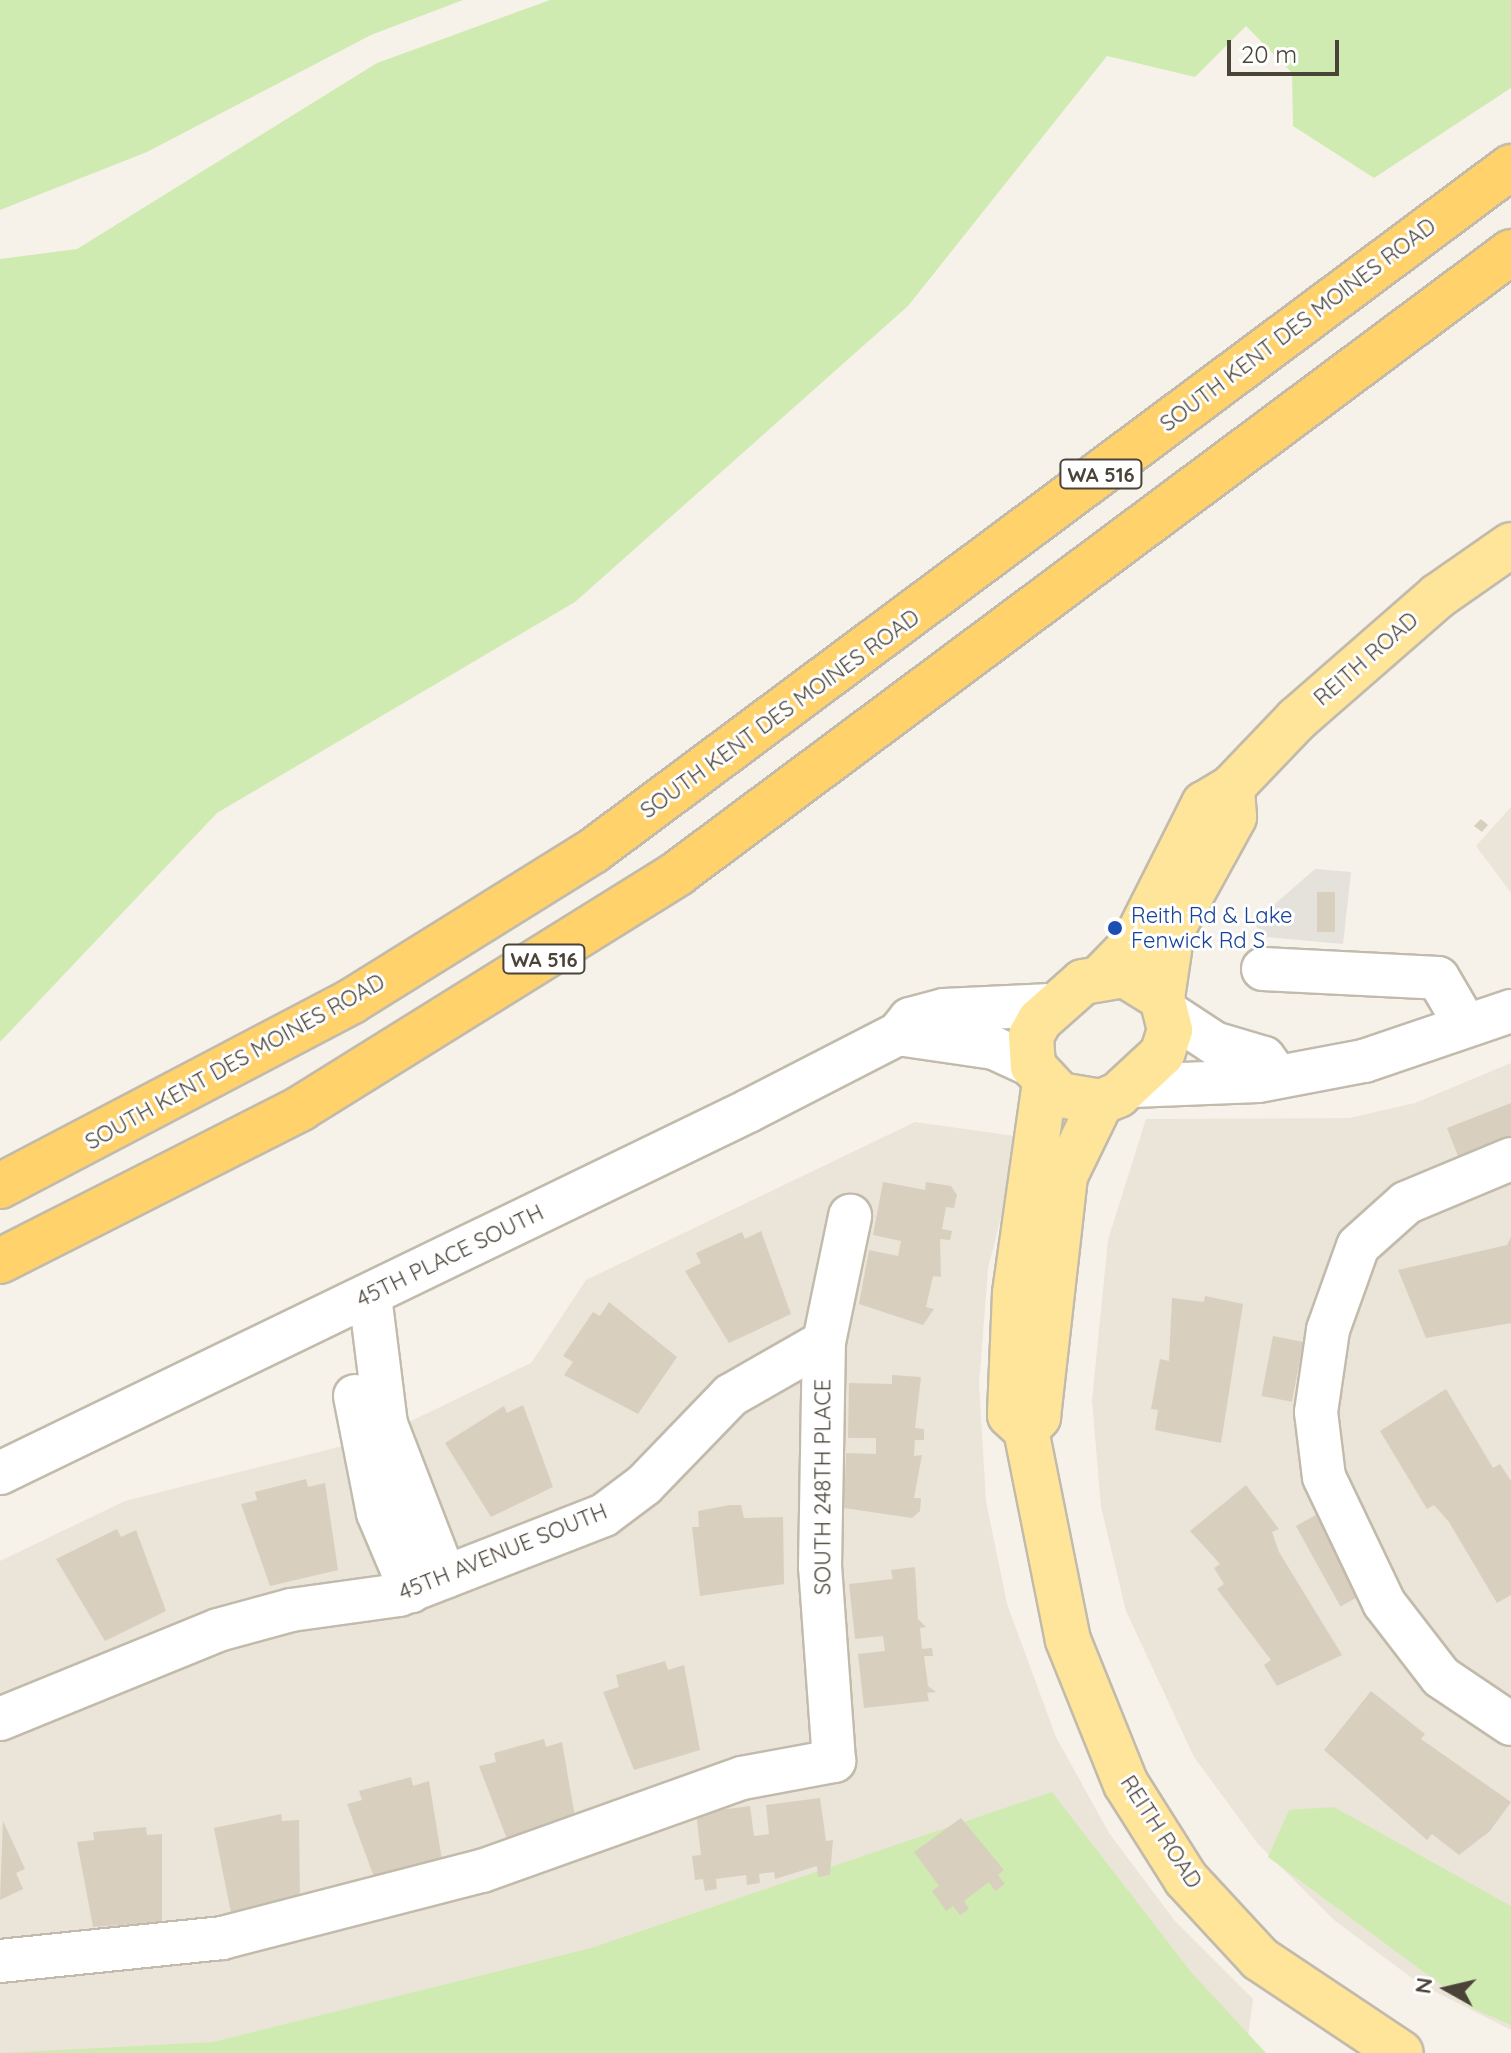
<!DOCTYPE html>
<html>
<head>
<meta charset="utf-8">
<style>
  body { margin:0 }
  #map { position:relative; width:1511px; height:2053px; overflow:hidden; background:#f6f2ea; font-family:Quicksand,sans-serif }
  div>[style] { position:absolute }
  .residential>* { inset:0; background:#eae5d8 }
  .industrial>* { inset:0; background:#e5e1db }
  .green>* { inset:0; background:#d0ebb2 }
  .building>* { inset:0; background:#d8cfbf; transform-origin:0 0 }
  .roads { filter:drop-shadow(2px 0 #c2bbac) drop-shadow(-2px 0 #c2bbac) drop-shadow(0 2px #c2bbac) drop-shadow(0 -2px #c2bbac) }
  .minor>* { height:42px; margin:-21px; padding:0 21px; transform-origin:21px; border-radius:21px; background:#fff }
  .major>* { height:44px; margin:-22px; padding:0 22px; transform-origin:22px; border-radius:22px; background:#ffe59a }
  .highway>* { height:44px; margin:-22px; padding:0 22px; transform-origin:22px; border-radius:22px; background:#ffd26c }
  .dots>* { width:22px; height:22px; translate:-50% -50%; box-sizing:border-box; border:4px solid #fff; border-radius:50% }
  span { translate:-50% -50%; white-space:nowrap; text-align:center; line-height:1.15; -webkit-text-stroke:6px #fff; paint-order:stroke }
  .shield-label span { padding:2px 6px; background:#fff; border:2px solid; border-radius:6px; -webkit-text-stroke-width:0 }
  .shield-label { font-size:20px; color:#4a4338; font-weight:700 }
  .street-label { font-size:22px; color:#4a4338 }
  .transit-label { font-size:22px; color:#164399 }
  .left { translate:0 -50%; text-align:left }
  .north { position:absolute; left:1407px; top:1949px; width:80px; height:80px; -webkit-text-stroke:6px #fff; paint-order:stroke; rotate:278deg; font-size:22px; font-weight:700; line-height:32px; text-align:center; color:#4a4338 }
  .north::after { content:''; display:block; margin:auto; width:28px; height:36px; background:#4a4338; clip-path:polygon(50% 0,100% 100%,50% 72%,0 100%) }
  .scale { position:absolute; left:1227px; top:40px; width:112px; height:36px; box-sizing:border-box; border:4px solid #4a4338; border-top:0; padding-left:10px; font-size:24px; line-height:28px; white-space:nowrap; color:#4a4338; -webkit-text-stroke:6px #fff; paint-order:stroke }
</style>
</head>
<body>
<div id="map">
  <div class="residential">
    <div style="clip-path:polygon(1511px 807px,1511px 893px,1476px 846px)"></div>
    <div style="clip-path:polygon(1511px 1063px,1511px 2030px,1420px 1984px,1334px 1920px,1258px 1844px,1194px 1757px,1126px 1611px,1101px 1507px,1092px 1400px,1108px 1240px,1146px 1119px,1349px 1118px,1415px 1103px)"></div>
    <div style="clip-path:polygon(915px 1122px,1021px 1137px,988px 1269px,979px 1385px,986px 1501px,1007px 1604px,1056px 1737px,1109px 1833px,1175px 1921px,1253px 1999px,1246px 2053px,0 2053px,0 1561px,125px 1501px,378px 1437px,531px 1363px,586px 1280px)"></div>
  </div>
  <div class="industrial">
    <div style="clip-path:polygon(1315px 869px,1351px 872px,1343px 944px,1267px 937px,1253px 923px)"></div>
  </div>
  <div class="green">
    <div style="clip-path:polygon(0 0,463px 0,371px 35px,147px 152px,0 210px)"></div>
    <div style="clip-path:polygon(550px 0,1511px 0,1511px 88px,1374px 178px,1293px 126px,1292px 73px,1246px 26px,1195px 77px,1107px 56px,908px 306px,575px 602px,217px 813px,0 1042px,0 259px,77px 249px,377px 63px)"></div>
    <div style="clip-path:polygon(1052px 1792px,1191px 1972px,1266px 2053px,0 2053px,213px 2042px,591px 1948px)"></div>
    <div style="clip-path:polygon(1334px 1807px,1511px 1906px,1511px 2025px,1474px 2009px,1268px 1857px,1289px 1810px)"></div>
  </div>
  <div class="building">
    <div style="clip-path:polygon(1481px 819px,1488px 825px,1482px 832px,1474px 826px)"></div>
    <div style="left:1317px;top:892px;width:18px;height:40px"></div>
    <div style="clip-path:polygon(1511px 1103px,1511px 1136px,1458px 1156px,1447px 1128px)"></div>
    <div style="clip-path:polygon(883px 1182px,925px 1190px,926px 1182px,951px 1186px,957px 1195px,954px 1208px,946px 1207px,942px 1229px,952px 1231px,950px 1240px,940px 1239px,941px 1277px,933px 1276px,926px 1307px,934px 1309px,923px 1325px,859px 1304px,869px 1250px,898px 1256px,901px 1241px,873px 1235px)"></div>
    <div style="clip-path:polygon(761px 1231px,791px 1314px,729px 1343px,685px 1271px,701px 1263px,696px 1253px,742px 1232px,745px 1239px)"></div>
    <div style="clip-path:polygon(1511px 1237px,1511px 1323px,1426px 1338px,1398px 1270px,1507px 1245px)"></div>
    <div style="clip-path:polygon(1205px 1296px,1243px 1304px,1221px 1443px,1155px 1430px,1158px 1410px,1151px 1409px,1160px 1359px,1169px 1361px,1172px 1298px,1204px 1302px)"></div>
    <div style="clip-path:polygon(609px 1302px,677px 1357px,638px 1414px,564px 1375px,573px 1362px,563px 1356px,593px 1312px,600px 1316px)"></div>
    <div style="left:1273px;top:1336px;width:31px;height:61px;rotate:11deg"></div>
    <div style="clip-path:polygon(892px 1375px,921px 1377px,915px 1428px,924px 1429px,924px 1440px,915px 1440px,914px 1456px,922px 1455px,914px 1498px,921px 1498px,920px 1511px,912px 1518px,844px 1508px,846px 1453px,876px 1454px,876px 1438px,848px 1438px,849px 1383px,892px 1384px)"></div>
    <div style="clip-path:polygon(1446px 1389px,1493px 1468px,1500px 1464px,1511px 1481px,1511px 1595px,1497px 1603px,1449px 1522px,1434px 1505px,1427px 1509px,1380px 1431px)"></div>
    <div style="clip-path:polygon(523px 1405px,553px 1487px,491px 1517px,445px 1443px,504px 1406px,507px 1413px)"></div>
    <div style="clip-path:polygon(306px 1479px,308px 1487px,325px 1483px,338px 1570px,270px 1586px,241px 1504px,257px 1500px,255px 1492px)"></div>
    <div style="clip-path:polygon(1246px 1485px,1279px 1529px,1272px 1532px,1279px 1552px,1342px 1655px,1277px 1686px,1264px 1665px,1271px 1660px,1217px 1589px,1224px 1584px,1214px 1568px,1220px 1564px,1190px 1531px)"></div>
    <div style="clip-path:polygon(730px 1505px,741px 1505px,744px 1518px,783px 1517px,784px 1584px,700px 1596px,692px 1527px,699px 1527px,698px 1511px)"></div>
    <div style="left:1323px;top:1511px;width:92px;height:31px;rotate:61deg"></div>
    <div style="clip-path:polygon(117px 1529px,121px 1537px,136px 1530px,166px 1611px,105px 1641px,56px 1559px)"></div>
    <div style="clip-path:polygon(915px 1567px,918px 1619px,926px 1627px,920px 1628px,922px 1649px,932px 1648px,933px 1656px,924px 1656px,928px 1686px,936px 1692px,927px 1693px,929px 1701px,864px 1708px,858px 1654px,885px 1651px,883px 1636px,855px 1639px,849px 1584px,893px 1579px,891px 1570px)"></div>
    <div style="clip-path:polygon(665px 1661px,668px 1670px,684px 1665px,700px 1750px,634px 1770px,603px 1692px,619px 1687px,616px 1675px)"></div>
    <div style="clip-path:polygon(1371px 1691px,1425px 1734px,1421px 1739px,1511px 1802px,1490px 1831px,1459px 1855px,1432px 1834px,1427px 1840px,1324px 1750px)"></div>
    <div style="clip-path:polygon(544px 1739px,546px 1747px,562px 1742px,577px 1829px,510px 1847px,479px 1766px,496px 1762px,494px 1753px)"></div>
    <div style="clip-path:polygon(411px 1777px,413px 1786px,429px 1781px,443px 1866px,377px 1885px,347px 1804px,362px 1800px,359px 1791px)"></div>
    <div style="clip-path:polygon(820px 1798px,826px 1841px,833px 1840px,830px 1875px,818px 1877px,817px 1866px,775px 1879px,774px 1872px,759px 1874px,760px 1883px,747px 1885px,746px 1875px,716px 1879px,717px 1889px,705px 1891px,703px 1879px,695px 1880px,692px 1856px,701px 1855px,696px 1813px,750px 1806px,754px 1836px,769px 1834px,766px 1805px)"></div>
    <div style="clip-path:polygon(281px 1814px,282px 1821px,299px 1820px,300px 1906px,231px 1913px,214px 1828px)"></div>
    <div style="clip-path:polygon(961px 1818px,1004px 1870px,998px 1875px,1005px 1884px,995px 1891px,989px 1882px,964px 1901px,969px 1909px,960px 1915px,953px 1906px,946px 1911px,932px 1891px,939px 1886px,914px 1852px)"></div>
    <div style="clip-path:polygon(3px 1821px,25px 1869px,16px 1873px,23px 1889px,0 1900px)"></div>
    <div style="clip-path:polygon(146px 1827px,147px 1835px,162px 1834px,162px 1922px,93px 1927px,77px 1842px,94px 1840px,93px 1832px)"></div>
  </div>
  <div class="roads">
    <div class="minor">
      <div style="left:1263px;top:969px;width:175px;rotate:2.9deg"></div>
      <div style="left:1438px;top:978px;width:53px;rotate:59.6deg"></div>
      <div style="left:1167px;top:1012px;width:56px;rotate:33.4deg"></div>
      <div style="left:1214px;top:1043px;width:52px;rotate:16.7deg"></div>
      <div style="left:1264px;top:1058px;width:17px;rotate:54deg"></div>
      <div style="left:898px;top:1034px;width:97px;rotate:8.3deg"></div>
      <div style="left:994px;top:1048px;width:43px;rotate:24.8deg"></div>
      <div style="left:1132px;top:1086px;width:126px;rotate:-2.3deg"></div>
      <div style="left:1258px;top:1081px;width:108px;rotate:-10.7deg"></div>
      <div style="left:1364px;top:1061px;width:155px;rotate:-18.8deg"></div>
      <div style="left:1511px;top:1159px;width:114px;rotate:157.3deg"></div>
      <div style="left:1406px;top:1203px;width:64px;rotate:138.1deg"></div>
      <div style="left:1358px;top:1246px;width:89px;rotate:109.7deg"></div>
      <div style="left:1328px;top:1330px;width:83px;rotate:98.3deg"></div>
      <div style="left:1316px;top:1412px;width:65px;rotate:83deg"></div>
      <div style="left:1324px;top:1477px;width:140px;rotate:64.5deg"></div>
      <div style="left:1384px;top:1603px;width:93px;rotate:52.4deg"></div>
      <div style="left:1441px;top:1677px;width:84px;rotate:33.9deg"></div>
      <div style="left:370px;top:1296px;width:129px;rotate:82.9deg"></div>
      <div style="left:386px;top:1424px;width:164px;rotate:68.9deg"></div>
      <div style="left:355px;top:1396px;width:119px;rotate:78.9deg"></div>
      <div style="left:378px;top:1513px;width:85px;rotate:67.1deg"></div>
      <div style="left:0;top:1473px;width:831px;rotate:-25.82deg"></div>
      <div style="left:748px;top:1111px;width:169px;rotate:-27.2deg"></div>
      <div style="left:898px;top:1034px;width:19px;rotate:-51deg"></div>
      <div style="left:910px;top:1019px;width:35px;rotate:-15deg"></div>
      <div style="left:944px;top:1010px;width:107px;rotate:-2.7deg"></div>
      <div style="left:0;top:1719px;width:235px;rotate:-22.2deg"></div>
      <div style="left:218px;top:1630px;width:76px;rotate:-15.3deg"></div>
      <div style="left:291px;top:1610px;width:109px;rotate:-7.9deg"></div>
      <div style="left:399px;top:1595px;width:220px;rotate:-21.3deg"></div>
      <div style="left:604px;top:1515px;width:50px;rotate:-36.9deg"></div>
      <div style="left:644px;top:1485px;width:125px;rotate:-46deg"></div>
      <div style="left:731px;top:1395px;width:107px;rotate:-29.7deg"></div>
      <div style="left:0;top:1961px;width:223px;rotate:-5.9deg"></div>
      <div style="left:222px;top:1938px;width:268px;rotate:-14.5deg"></div>
      <div style="left:482px;top:1871px;width:276px;rotate:-19.7deg"></div>
      <div style="left:742px;top:1778px;width:94px;rotate:-10.5deg"></div>
      <div style="left:834px;top:1761px;width:195px;rotate:-94.1deg"></div>
      <div style="left:820px;top:1567px;width:225px;rotate:-89deg"></div>
      <div style="left:824px;top:1342px;width:129px;rotate:-78.3deg"></div>
    </div>
    <div class="major">
      <div style="left:1125px;top:975px;width:44px;rotate:31.9deg"></div>
      <div style="left:1162px;top:998px;width:33px;rotate:76deg"></div>
      <div style="left:1170px;top:1030px;width:25px;rotate:108deg"></div>
      <div style="left:1162px;top:1054px;width:60px;rotate:137deg"></div>
      <div style="left:1118px;top:1095px;width:18px;rotate:158deg"></div>
      <div style="left:1101px;top:1102px;width:42px;rotate:-170.3deg"></div>
      <div style="left:1060px;top:1095px;width:40px;rotate:-133deg"></div>
      <div style="left:1033px;top:1066px;width:30px;rotate:-94deg"></div>
      <div style="left:1031px;top:1036px;width:18px;rotate:-61deg"></div>
      <div style="left:1040px;top:1020px;width:57px;rotate:-41.5deg"></div>
      <div style="left:1083px;top:982px;width:43px;rotate:-9.5deg"></div>
      <div style="left:1100px;top:978px;width:49px;rotate:-45.8deg"></div>
      <div style="left:1134px;top:943px;width:156px;rotate:-63.3deg"></div>
      <div style="left:1204px;top:804px;width:33px;rotate:-31deg"></div>
      <div style="left:1232px;top:787px;width:94px;rotate:-46.3deg"></div>
      <div style="left:1297px;top:719px;width:187px;rotate:-41.1deg"></div>
      <div style="left:1438px;top:596px;width:89px;rotate:-34.9deg"></div>
      <div style="left:1162px;top:998px;width:69px;rotate:-81.6deg"></div>
      <div style="left:1172px;top:930px;width:129px;rotate:-61.2deg"></div>
      <div style="left:1234px;top:817px;width:30px;rotate:-94deg"></div>
      <div style="left:1045px;top:1082px;width:214px;rotate:98.1deg"></div>
      <div style="left:1015px;top:1294px;width:121px;rotate:92.4deg"></div>
      <div style="left:1010px;top:1415px;width:22px;rotate:43deg"></div>
      <div style="left:1026px;top:1430px;width:214px;rotate:78.7deg"></div>
      <div style="left:1068px;top:1640px;width:155px;rotate:68.1deg"></div>
      <div style="left:1126px;top:1784px;width:112px;rotate:57.7deg"></div>
      <div style="left:1186px;top:1879px;width:109px;rotate:47.2deg"></div>
      <div style="left:1260px;top:1959px;width:169px;rotate:33.7deg"></div>
      <div style="left:1026px;top:1430px;width:18px;rotate:-47deg"></div>
      <div style="left:1038px;top:1417px;width:243px;rotate:-83.6deg"></div>
      <div style="left:1065px;top:1176px;width:82px;rotate:-64.1deg"></div>
    </div>
    <div class="highway">
      <div style="left:0;top:1186px;width:398px;rotate:-27.7deg"></div>
      <div style="left:352px;top:1001px;width:284px;rotate:-31.9deg"></div>
      <div style="left:593px;top:851px;width:1145px;rotate:-36.69deg"></div>
      <div style="left:0;top:1261px;width:338px;rotate:-26.9deg"></div>
      <div style="left:301px;top:1108px;width:444px;rotate:-31.9deg"></div>
      <div style="left:678px;top:873px;width:1039px;rotate:-36.7deg"></div>
    </div>
  </div>
  <div class="dots">
    <div style="left:1115px;top:928px;background:#1a4fb4"></div>
  </div>
  <div class="shield-label">
    <span style="left:1101px;top:474px">WA 516</span>
    <span style="left:544px;top:959px">WA 516</span>
  </div>
  <div class="street-label">
    <span style="left:1298px;top:325px;rotate:-37deg">SOUTH KENT DES MOINES ROAD</span>
    <span style="left:1366px;top:659px;rotate:-41deg">REITH ROAD</span>
    <span style="left:780px;top:714px;rotate:-36deg">SOUTH KENT DES MOINES ROAD</span>
    <span style="left:235px;top:1062px;rotate:-29deg">SOUTH KENT DES MOINES ROAD</span>
    <span style="left:450px;top:1256px;rotate:-26deg">45TH PLACE SOUTH</span>
    <span style="left:823px;top:1487px;rotate:-90deg">SOUTH 248TH PLACE</span>
    <span style="left:503px;top:1552px;rotate:-22deg">45TH AVENUE SOUTH</span>
    <span style="left:1161px;top:1832px;rotate:57deg">REITH ROAD</span>
  </div>
  <div class="transit-label">
    <span class="left" style="left:1131px;top:928px">Reith Rd &amp; Lake<br>Fenwick Rd S</span>
  </div>
  <div class="north">N</div>
  <div class="scale">20 m</div>
</div>
</body>
</html>
